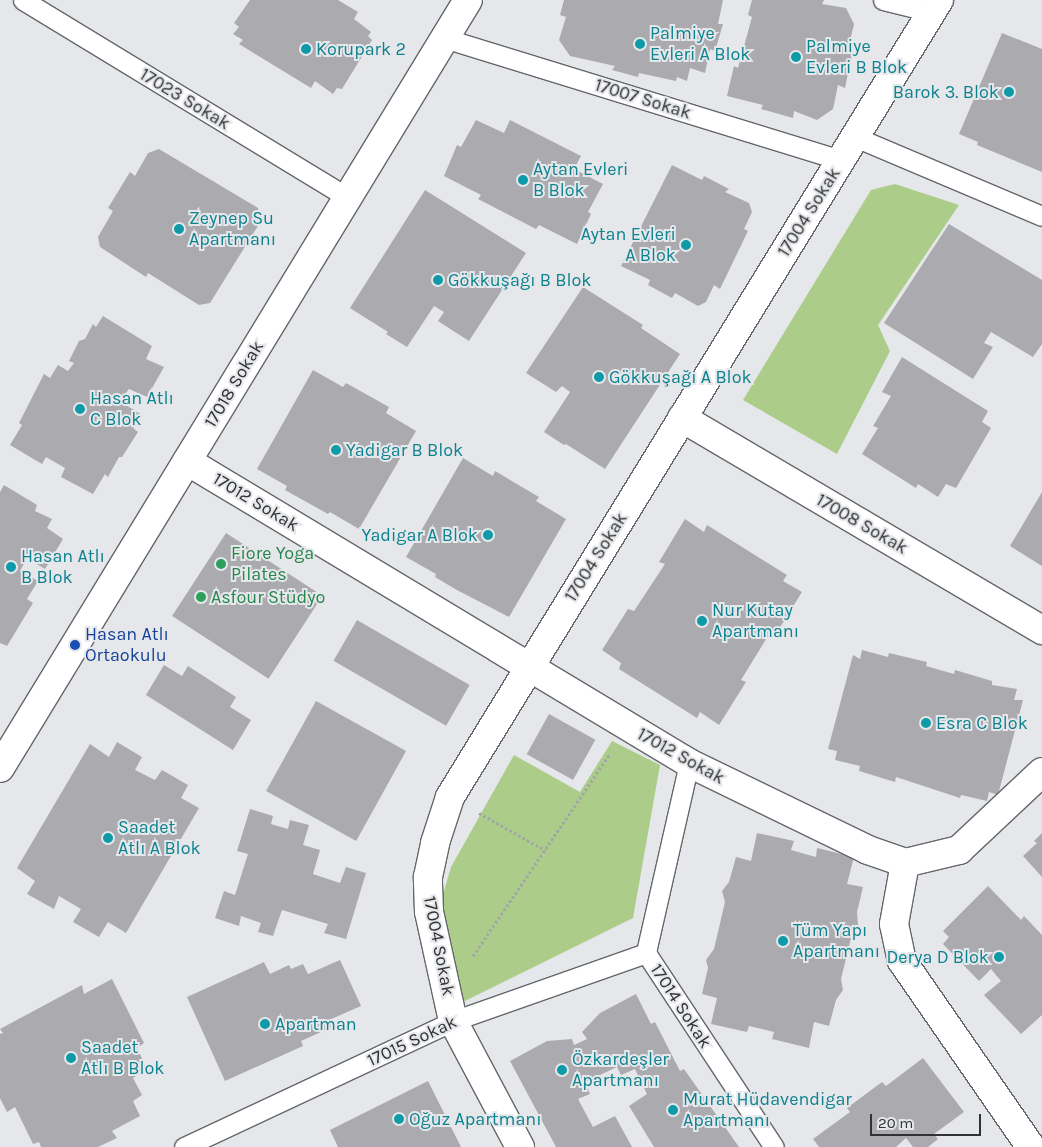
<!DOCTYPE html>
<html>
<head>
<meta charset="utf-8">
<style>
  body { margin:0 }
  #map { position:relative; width:1042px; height:1147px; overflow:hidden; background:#e5e7ea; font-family:Karla,sans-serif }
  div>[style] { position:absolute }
  .green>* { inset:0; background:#accd89 }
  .building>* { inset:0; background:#ababaf; transform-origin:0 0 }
  .path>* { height:3px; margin-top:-1.5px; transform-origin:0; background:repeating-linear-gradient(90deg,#a2a4a6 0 2.5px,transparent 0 5px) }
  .roads { filter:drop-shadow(1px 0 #65676a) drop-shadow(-1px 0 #65676a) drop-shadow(0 1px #65676a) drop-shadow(0 -1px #65676a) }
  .service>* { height:19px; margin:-9.5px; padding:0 9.5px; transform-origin:9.5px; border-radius:9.5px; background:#fff }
  .minor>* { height:28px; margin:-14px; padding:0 14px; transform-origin:14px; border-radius:14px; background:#fff }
  .dots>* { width:14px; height:14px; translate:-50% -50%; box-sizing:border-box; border:2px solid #e5e7ea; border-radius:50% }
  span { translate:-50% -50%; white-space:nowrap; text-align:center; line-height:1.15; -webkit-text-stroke:4px #e5e7ea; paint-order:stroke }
  .culture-label { font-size:18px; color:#0d838f }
  .left { translate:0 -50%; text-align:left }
  .right { translate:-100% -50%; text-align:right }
  .street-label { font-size:18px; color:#313233 }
  .leisure-label { font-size:18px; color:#27864d }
  .transit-label { font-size:18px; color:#164399 }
  .scale { position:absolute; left:870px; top:1114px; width:111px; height:22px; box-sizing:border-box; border:2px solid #313233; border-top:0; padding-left:6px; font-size:15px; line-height:18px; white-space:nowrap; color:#313233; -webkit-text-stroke:4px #e5e7ea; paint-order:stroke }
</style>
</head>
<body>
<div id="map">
  <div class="green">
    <div style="clip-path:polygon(895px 184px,959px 205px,878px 325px,890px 351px,837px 454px,743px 400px,871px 190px)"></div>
    <div style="clip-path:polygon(612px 741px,660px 765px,633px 918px,461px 1003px,440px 905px,451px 867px,514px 755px,580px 792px)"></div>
  </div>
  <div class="building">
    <div style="clip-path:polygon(250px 0,338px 0,358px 12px,354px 19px,371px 32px,368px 36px,372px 40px,342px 89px,337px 88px,333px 94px,315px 81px,311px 88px,239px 44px,243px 40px,233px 34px,239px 27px,234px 23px)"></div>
    <div style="clip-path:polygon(564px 0,723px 0,718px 24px,723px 24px,715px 51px,710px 49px,705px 73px,690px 68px,687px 81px,677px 77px,676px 81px,639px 73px,638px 77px,612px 70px,615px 66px,570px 56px,559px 40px,566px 17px,560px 15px)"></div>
    <div style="clip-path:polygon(752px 0,824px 0,822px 4px,846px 8px,854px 24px,848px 49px,853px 49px,845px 88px,838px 85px,833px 109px,817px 120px,794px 111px,793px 118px,761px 109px,763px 105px,727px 96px,734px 66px,738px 68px,752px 17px,748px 15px)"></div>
    <div style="clip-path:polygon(1002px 33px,1042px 49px,1042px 172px,977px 145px,978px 142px,959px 134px)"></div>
    <div style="clip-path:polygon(476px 120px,504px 133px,510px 120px,581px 156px,574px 169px,603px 184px,588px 212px,591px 214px,577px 244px,539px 225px,536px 229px,478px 199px,481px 195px,444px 176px,457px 145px,461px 147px)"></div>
    <div style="clip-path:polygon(159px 149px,258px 208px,261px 221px,210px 303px,199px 305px,148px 273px,146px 277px,100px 247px,98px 237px,113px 211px,108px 208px,130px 172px,135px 176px,148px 153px)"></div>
    <div style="clip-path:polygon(672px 165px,702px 180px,704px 176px,729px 189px,725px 192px,749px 203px,752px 212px,744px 229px,748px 231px,720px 289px,714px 285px,706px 302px,698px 306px,675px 293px,672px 298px,648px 285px,650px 280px,621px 266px)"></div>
    <div style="clip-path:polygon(425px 190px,526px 253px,469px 341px,438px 321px,444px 312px,434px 306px,407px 347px,386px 334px,388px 332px,350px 308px)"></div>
    <div style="clip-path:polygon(949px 224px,1042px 280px,1042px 344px,1033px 357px,991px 332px,984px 343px,993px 347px,973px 379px,884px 323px)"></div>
    <div style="clip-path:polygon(583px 287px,643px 325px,641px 328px,680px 354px,605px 469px,566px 444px,564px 445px,544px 432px,570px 392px,562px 386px,556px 392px,526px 373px)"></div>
    <div style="clip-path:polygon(103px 316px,152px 346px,146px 359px,164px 367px,147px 397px,129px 389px,125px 394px,121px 402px,142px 415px,133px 428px,138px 432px,122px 457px,119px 457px,108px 477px,105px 474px,93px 494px,61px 477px,65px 468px,46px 457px,42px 464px,10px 445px,22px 425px,19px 423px,44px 374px,50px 378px,58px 365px,68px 371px,74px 363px,69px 361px,79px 341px,85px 339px,93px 324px,96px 327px)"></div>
    <div style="clip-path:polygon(902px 357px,988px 411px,982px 422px,991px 428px,956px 488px,946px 484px,938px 497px,918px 484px,916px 488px,862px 454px,878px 428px,873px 426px,891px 396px,882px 392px)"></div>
    <div style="clip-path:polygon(313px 370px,343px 387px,346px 383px,389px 407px,386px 413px,416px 431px,359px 529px,330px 512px,328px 514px,285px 490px,287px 486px,257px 469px)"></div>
    <div style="clip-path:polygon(463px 458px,493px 476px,495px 471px,539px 497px,536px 501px,566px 519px,509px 617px,455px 589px,435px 577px,436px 574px,406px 557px)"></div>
    <div style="clip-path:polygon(4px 485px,37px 505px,35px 511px,52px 519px,47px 528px,63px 539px,45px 569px,27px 558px,20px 571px,38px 581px,27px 599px,33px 603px,7px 646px,0 643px,0 492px)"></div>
    <div style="clip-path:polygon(1042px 492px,1042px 566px,1010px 546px)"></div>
    <div style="clip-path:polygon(685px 519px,704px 532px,707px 525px,787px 575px,783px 581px,802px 592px,776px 634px,771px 631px,741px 680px,746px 682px,719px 725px,700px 712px,697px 718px,619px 669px,621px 663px,602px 650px,628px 609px,634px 611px,665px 564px,659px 562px)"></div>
    <div style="left:226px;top:533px;width:115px;height:99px;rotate:33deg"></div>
    <div style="left:357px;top:620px;width:130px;height:47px;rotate:30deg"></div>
    <div style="clip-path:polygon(862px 650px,888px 657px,889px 653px,927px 662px,926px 666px,954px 674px,955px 670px,992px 681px,992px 685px,1017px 689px,1014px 700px,1023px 700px,998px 795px,989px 792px,987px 801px,961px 795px,960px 798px,896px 777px,895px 782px,859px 771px,860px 766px,835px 760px,837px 751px,828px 749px,853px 655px,860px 659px)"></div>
    <div style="clip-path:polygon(164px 665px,182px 676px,188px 666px,236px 697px,230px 707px,251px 720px,233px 750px,146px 695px)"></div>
    <div style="left:316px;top:701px;width:103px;height:103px;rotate:29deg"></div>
    <div style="left:549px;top:714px;width:53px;height:46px;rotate:29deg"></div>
    <div style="clip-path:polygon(117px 742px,142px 757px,135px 770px,155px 780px,162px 770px,188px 785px,181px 798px,199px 808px,126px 933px,108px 922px,99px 937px,73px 922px,81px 909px,59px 896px,54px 909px,27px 894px,35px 881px,17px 868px,90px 744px,109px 757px)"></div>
    <div style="clip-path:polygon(250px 809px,273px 816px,271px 824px,288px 829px,290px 820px,309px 825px,303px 845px,320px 850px,313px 874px,340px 883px,346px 867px,366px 873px,346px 939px,324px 933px,328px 924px,282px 910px,273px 936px,258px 932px,261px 923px,241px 916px,239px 926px,215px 918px,224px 891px,235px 895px,248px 854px,237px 851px)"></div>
    <div style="clip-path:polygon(757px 833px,794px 841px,791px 850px,816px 857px,817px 848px,854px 857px,847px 884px,863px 887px,857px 912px,858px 925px,852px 934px,841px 979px,843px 990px,836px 1000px,829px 1026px,814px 1022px,809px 1048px,772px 1039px,774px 1032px,749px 1026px,747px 1032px,711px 1024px,717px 998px,702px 994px,708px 968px,706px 960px,714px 949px,725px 902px,722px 891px,729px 882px,736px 857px,751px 861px)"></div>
    <div style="clip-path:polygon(1042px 833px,1042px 877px,1023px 856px,1037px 843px,1034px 841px)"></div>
    <div style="clip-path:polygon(988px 886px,1021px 920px,1024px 916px,1042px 935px,1042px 1015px,1021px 1034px,984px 995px,1001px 981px,991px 969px,979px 981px,943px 944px,949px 937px,943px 931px)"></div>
    <div style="clip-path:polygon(340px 960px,361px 1006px,329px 1020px,332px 1027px,301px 1041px,303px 1046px,225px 1081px,187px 997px,264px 962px,270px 974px,289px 965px,291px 969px,303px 964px,308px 974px)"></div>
    <div style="clip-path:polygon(112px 979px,144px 1043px,137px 1048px,147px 1069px,133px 1078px,142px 1095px,133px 1101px,140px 1116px,112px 1131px,117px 1138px,98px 1147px,41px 1147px,39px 1142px,33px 1144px,15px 1107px,7px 1112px,0 1098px,0 1034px,3px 1033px,0 1029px,82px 985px,84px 994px)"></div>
    <div style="clip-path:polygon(636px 994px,651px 1024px,655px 1022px,680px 1071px,684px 1069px,739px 1147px,654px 1147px,629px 1106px,647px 1094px,635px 1069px,621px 1075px,617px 1067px,585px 1082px,590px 1094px,578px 1099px,593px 1127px,615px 1116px,632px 1147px,556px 1147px,510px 1061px,547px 1041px,572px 1039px,574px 1045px,587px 1039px,582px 1032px,600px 1013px)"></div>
    <div style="clip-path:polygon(923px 1058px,964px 1112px,934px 1134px,938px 1139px,928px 1147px,913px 1147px,906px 1138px,896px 1147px,819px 1147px,813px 1139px,850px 1112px,847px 1108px,882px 1082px,886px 1086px)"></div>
    <div style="clip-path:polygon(428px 1081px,461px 1147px,338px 1147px,330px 1130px)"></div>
  </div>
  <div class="path">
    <div style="left:479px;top:813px;width:76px;rotate:29.3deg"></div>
    <div style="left:473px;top:956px;width:244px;rotate:-55.9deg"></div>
  </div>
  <div class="roads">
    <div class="service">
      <div style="left:23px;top:0;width:379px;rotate:31.3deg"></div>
      <div style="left:883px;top:0;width:50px;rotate:13.8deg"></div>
      <div style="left:444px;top:38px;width:415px;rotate:17.1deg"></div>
      <div style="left:855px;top:137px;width:203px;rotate:22.9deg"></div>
      <div style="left:689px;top:763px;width:195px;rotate:102.8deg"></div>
      <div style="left:646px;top:953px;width:232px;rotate:56.6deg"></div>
      <div style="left:184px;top:1147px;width:297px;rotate:-25.1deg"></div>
      <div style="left:453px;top:1021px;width:205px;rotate:-19.4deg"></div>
    </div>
    <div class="minor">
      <div style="left:682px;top:418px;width:418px;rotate:30.5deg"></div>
      <div style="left:187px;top:461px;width:586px;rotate:31.03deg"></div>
      <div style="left:689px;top:763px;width:199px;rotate:25.9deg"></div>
      <div style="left:868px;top:850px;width:39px;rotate:19deg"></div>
      <div style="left:905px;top:863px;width:56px;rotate:-13.5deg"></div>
      <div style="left:959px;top:850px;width:114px;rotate:-43.2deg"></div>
      <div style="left:0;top:768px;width:899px;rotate:-58.64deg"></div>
      <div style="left:905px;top:863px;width:62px;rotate:100.2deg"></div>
      <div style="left:894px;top:924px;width:38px;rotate:78deg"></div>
      <div style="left:902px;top:961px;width:226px;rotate:55.3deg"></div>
      <div style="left:520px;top:1147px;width:143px;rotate:-118deg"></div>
      <div style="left:453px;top:1021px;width:112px;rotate:-102.4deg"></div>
      <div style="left:429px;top:912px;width:35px;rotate:-92deg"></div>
      <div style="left:428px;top:877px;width:35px;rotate:-78deg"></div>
      <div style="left:435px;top:843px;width:48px;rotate:-71.9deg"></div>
      <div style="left:450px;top:797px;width:935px;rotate:-58.47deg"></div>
    </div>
  </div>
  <div class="dots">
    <div style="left:640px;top:44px;background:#0f9aa8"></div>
    <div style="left:306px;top:49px;background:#0f9aa8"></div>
    <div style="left:796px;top:57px;background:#0f9aa8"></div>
    <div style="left:1009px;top:92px;background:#0f9aa8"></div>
    <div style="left:523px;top:180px;background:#0f9aa8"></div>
    <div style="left:179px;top:229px;background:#0f9aa8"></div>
    <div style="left:686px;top:245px;background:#0f9aa8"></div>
    <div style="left:438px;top:280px;background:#0f9aa8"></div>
    <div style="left:599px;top:377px;background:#0f9aa8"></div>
    <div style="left:80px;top:409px;background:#0f9aa8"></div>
    <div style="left:336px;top:450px;background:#0f9aa8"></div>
    <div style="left:488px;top:535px;background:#0f9aa8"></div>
    <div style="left:221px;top:564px;background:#2e9e5b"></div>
    <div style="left:11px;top:567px;background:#0f9aa8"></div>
    <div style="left:201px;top:597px;background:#2e9e5b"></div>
    <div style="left:702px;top:621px;background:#0f9aa8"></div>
    <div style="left:75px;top:645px;background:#1a4fb4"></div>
    <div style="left:926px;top:723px;background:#0f9aa8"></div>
    <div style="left:108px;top:838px;background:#0f9aa8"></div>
    <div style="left:783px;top:941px;background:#0f9aa8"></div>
    <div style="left:999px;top:957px;background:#0f9aa8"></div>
    <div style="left:265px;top:1024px;background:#0f9aa8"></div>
    <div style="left:71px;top:1058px;background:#0f9aa8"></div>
    <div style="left:562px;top:1070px;background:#0f9aa8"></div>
    <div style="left:673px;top:1110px;background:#0f9aa8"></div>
    <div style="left:399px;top:1119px;background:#0f9aa8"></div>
  </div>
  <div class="culture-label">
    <span class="left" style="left:650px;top:44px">Palmiye<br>Evleri A Blok</span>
    <span class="left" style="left:806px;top:57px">Palmiye<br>Evleri B Blok</span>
    <span class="left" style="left:316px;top:49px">Korupark 2</span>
    <span class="right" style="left:999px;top:92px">Barok 3. Blok</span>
    <span class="left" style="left:533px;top:180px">Aytan Evleri<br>B Blok</span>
    <span class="left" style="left:189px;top:229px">Zeynep Su<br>Apartmanı</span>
    <span class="right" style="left:676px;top:245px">Aytan Evleri<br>A Blok</span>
    <span class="left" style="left:448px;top:280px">Gökkuşağı B Blok</span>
    <span class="left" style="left:609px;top:377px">Gökkuşağı A Blok</span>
    <span class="left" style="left:90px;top:409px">Hasan Atlı<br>C Blok</span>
    <span class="left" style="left:346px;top:450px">Yadigar B Blok</span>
    <span class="right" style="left:478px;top:535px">Yadigar A Blok</span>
    <span class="left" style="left:21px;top:567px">Hasan Atlı<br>B Blok</span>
    <span class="left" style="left:712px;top:621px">Nur Kutay<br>Apartmanı</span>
    <span class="left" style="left:936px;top:723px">Esra C Blok</span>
    <span class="left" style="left:118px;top:838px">Saadet<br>Atlı A Blok</span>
    <span class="left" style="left:793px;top:941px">Tüm Yapı<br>Apartmanı</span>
    <span class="right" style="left:989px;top:957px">Derya D Blok</span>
    <span class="left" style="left:275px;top:1024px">Apartman</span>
    <span class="left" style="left:81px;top:1058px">Saadet<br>Atlı B Blok</span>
    <span class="left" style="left:572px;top:1070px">Özkardeşler<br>Apartmanı</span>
    <span class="left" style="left:683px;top:1110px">Murat Hüdavendigar<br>Apartmanı</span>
    <span class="left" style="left:409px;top:1119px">Oğuz Apartmanı</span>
  </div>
  <div class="street-label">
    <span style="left:185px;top:99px;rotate:31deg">17023 Sokak</span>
    <span style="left:643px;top:99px;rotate:17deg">17007 Sokak</span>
    <span style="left:809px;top:212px;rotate:-58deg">17004 Sokak</span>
    <span style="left:234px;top:384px;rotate:-59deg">17018 Sokak</span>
    <span style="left:256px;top:502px;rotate:31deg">17012 Sokak</span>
    <span style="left:862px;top:524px;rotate:30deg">17008 Sokak</span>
    <span style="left:596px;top:557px;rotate:-58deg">17004 Sokak</span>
    <span style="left:681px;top:756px;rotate:29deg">17012 Sokak</span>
    <span style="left:439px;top:946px;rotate:79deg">17004 Sokak</span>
    <span style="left:681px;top:1006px;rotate:57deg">17014 Sokak</span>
    <span style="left:412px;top:1041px;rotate:-25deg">17015 Sokak</span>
  </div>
  <div class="leisure-label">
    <span class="left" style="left:231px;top:564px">Fiore Yoga<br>Pilates</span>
    <span class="left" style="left:211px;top:597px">Asfour Stüdyo</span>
  </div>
  <div class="transit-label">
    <span class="left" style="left:85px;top:645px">Hasan Atlı<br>Ortaokulu</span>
  </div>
  <div class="scale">20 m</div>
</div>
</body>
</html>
